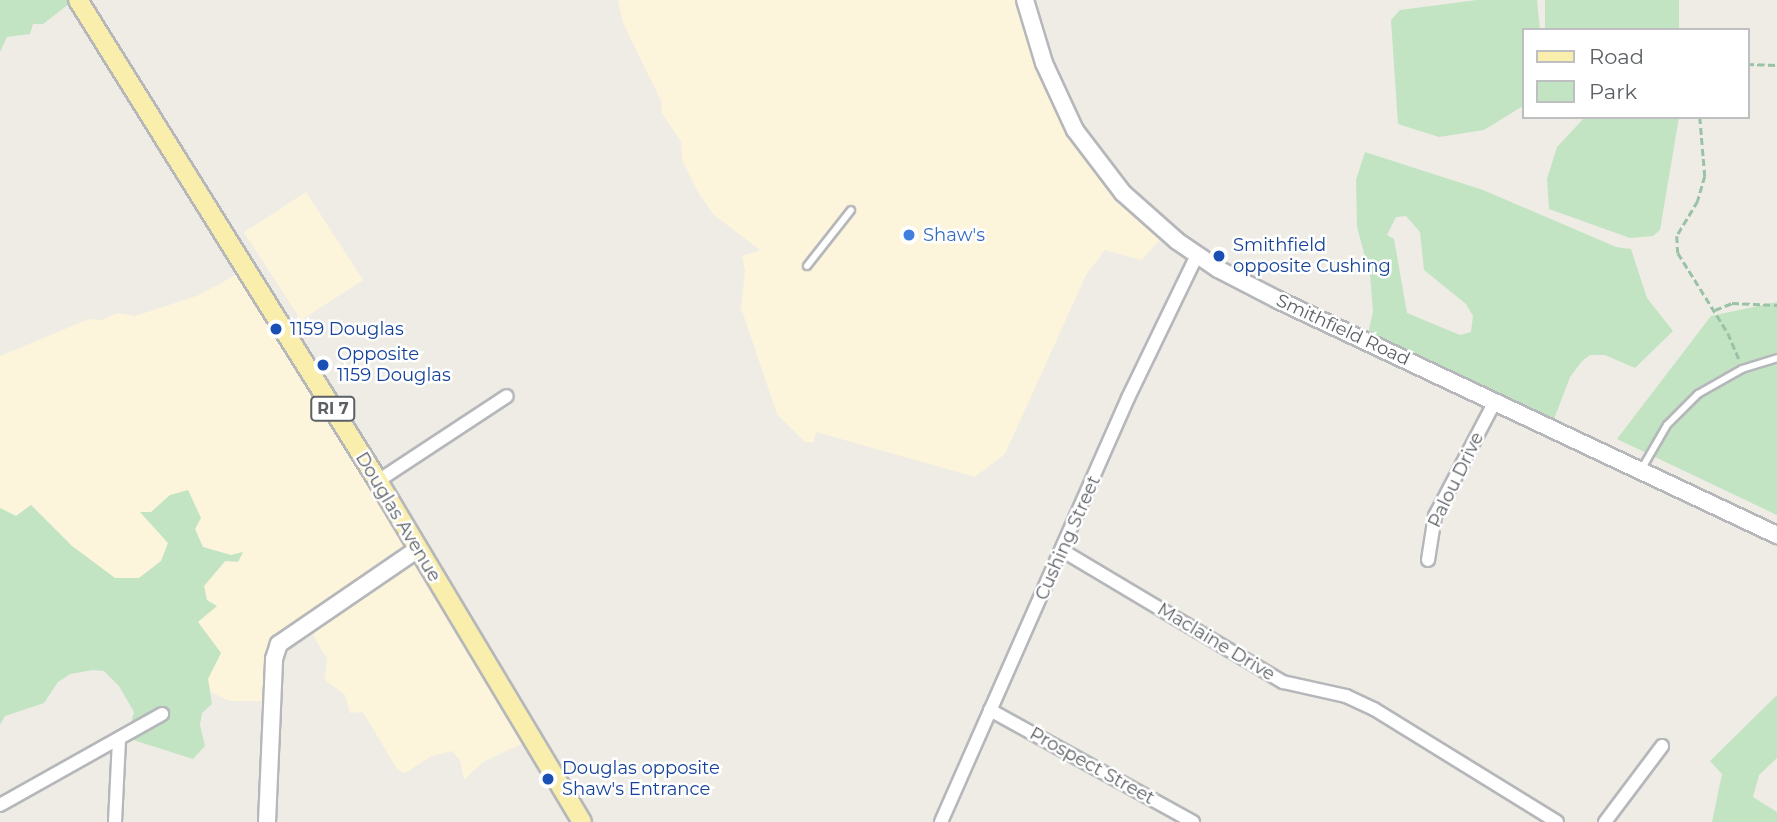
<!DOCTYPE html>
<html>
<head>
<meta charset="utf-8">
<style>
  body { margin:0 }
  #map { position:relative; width:1777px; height:822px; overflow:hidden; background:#eeece4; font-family:Montserrat,sans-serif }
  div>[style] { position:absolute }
  .commercial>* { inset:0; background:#fcf4db; transform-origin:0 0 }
  .green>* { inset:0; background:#c2e4c3; transform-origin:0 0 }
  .path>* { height:2.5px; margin-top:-1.25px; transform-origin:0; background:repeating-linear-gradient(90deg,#9ac2a6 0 7px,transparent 0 10.5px) }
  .roads { filter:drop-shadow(2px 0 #b5b7ba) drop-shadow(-2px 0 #b5b7ba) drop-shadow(0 2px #b5b7ba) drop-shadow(0 -2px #b5b7ba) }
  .lane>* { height:6px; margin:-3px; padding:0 3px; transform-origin:3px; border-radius:3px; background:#fff }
  .street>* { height:12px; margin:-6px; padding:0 6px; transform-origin:6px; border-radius:6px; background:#fff }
  .secondary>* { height:16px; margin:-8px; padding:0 8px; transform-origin:8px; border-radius:8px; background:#fff }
  .primary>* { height:18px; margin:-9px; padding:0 9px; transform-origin:9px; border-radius:9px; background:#faeead }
  .dots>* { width:19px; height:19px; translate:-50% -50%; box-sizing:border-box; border:4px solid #fff; border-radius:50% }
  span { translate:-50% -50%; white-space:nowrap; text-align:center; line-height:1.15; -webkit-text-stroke:5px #fff; paint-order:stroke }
  .shield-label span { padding:2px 5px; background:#fff; border:2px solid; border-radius:5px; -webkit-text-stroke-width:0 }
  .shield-label { font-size:16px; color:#5c6064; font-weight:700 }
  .shop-label { font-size:18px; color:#366cbe }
  .left { translate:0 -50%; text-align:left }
  .transit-label { font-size:18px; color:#164399 }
  .street-label { font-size:18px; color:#5c6064 }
  .legend { position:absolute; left:1522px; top:28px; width:228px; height:91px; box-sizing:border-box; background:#fff; border:2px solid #bebfc1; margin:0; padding:9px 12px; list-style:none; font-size:21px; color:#5c6064 }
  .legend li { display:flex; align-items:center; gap:14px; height:35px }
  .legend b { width:35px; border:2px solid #bebfc1 }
</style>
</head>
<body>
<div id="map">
  <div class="commercial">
    <div style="clip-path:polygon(618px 0,1032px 0,1044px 43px,1085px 131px,1163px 237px,1141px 260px,1105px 250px,1086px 275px,1005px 454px,975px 477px,816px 432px,814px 442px,805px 442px,777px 414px,741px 308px,745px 271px,742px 256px,760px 250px,714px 215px,697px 191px,682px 160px,681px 142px,661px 112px,662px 103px,623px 23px)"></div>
    <div style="left:306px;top:192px;width:105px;height:74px;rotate:57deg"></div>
    <div style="clip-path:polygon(241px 272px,532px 739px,483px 762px,464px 780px,460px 760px,452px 751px,432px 756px,405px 773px,397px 769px,363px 712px,350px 713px,345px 695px,325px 680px,327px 659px,308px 627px,283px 646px,269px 701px,229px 701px,211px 692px,208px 679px,221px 653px,198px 622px,207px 600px,204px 586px,226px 561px,242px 552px,231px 556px,203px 547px,195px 529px,167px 500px,151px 513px,141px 513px,168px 543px,161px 561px,139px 578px,115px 578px,72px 546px,31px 505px,16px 516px,0 508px,0 356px,89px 319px,102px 320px,117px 313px,135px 316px,199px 295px)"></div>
  </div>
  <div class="green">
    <div style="clip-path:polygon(0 0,74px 0,43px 24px,33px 24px,30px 34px,7px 37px,0 52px)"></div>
    <div style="clip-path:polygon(1477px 0,1537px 0,1540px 30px,1523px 30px,1523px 106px,1484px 130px,1439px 137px,1398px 124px,1391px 20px,1400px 10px)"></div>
    <div style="left:1545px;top:0;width:134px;height:31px"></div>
    <div style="clip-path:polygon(1585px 117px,1679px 117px,1660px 230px,1653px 236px,1630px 238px,1549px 209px,1547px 179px,1557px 147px)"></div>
    <div style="clip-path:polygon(evenodd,1365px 152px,1483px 190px,1616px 247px,1631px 249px,1647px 298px,1673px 331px,1635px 368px,1605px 355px,1590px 355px,1582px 361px,1570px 377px,1551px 427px,1366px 344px,1373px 311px,1370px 275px,1357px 227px,1356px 180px,1365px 152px,1406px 216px,1420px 232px,1424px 270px,1466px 304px,1473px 316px,1471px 332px,1460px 335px,1407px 313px,1394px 239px,1387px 235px,1396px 217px,1406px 216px)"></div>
    <div style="clip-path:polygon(1777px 302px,1777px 515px,1617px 439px,1711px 316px)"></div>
    <div style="clip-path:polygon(188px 490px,201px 518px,195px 529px,203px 547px,231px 555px,243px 552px,238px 562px,225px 561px,204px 586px,207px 600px,217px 606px,198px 622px,221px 653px,208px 679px,212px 704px,202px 713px,200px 725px,205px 746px,193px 759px,127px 738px,134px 712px,119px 686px,104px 671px,93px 670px,70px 674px,58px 682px,44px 703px,5px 716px,0 725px,0 508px,16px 516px,31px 505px,72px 546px,115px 578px,139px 578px,161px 561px,168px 543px,140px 512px,151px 512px,170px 495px)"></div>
    <div style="clip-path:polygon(1777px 695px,1777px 758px,1759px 775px,1753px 797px,1777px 812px,1777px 822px,1712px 822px,1722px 774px,1710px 761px)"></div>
  </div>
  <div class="path">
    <div style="left:1747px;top:64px;width:30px;rotate:2deg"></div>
    <div style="left:1700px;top:117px;width:59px;rotate:85.2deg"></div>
    <div style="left:1705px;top:176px;width:26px;rotate:106deg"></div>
    <div style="left:1698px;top:201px;width:41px;rotate:121deg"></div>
    <div style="left:1677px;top:236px;width:17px;rotate:87deg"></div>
    <div style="left:1678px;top:253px;width:94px;rotate:58deg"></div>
    <div style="left:1728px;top:333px;width:28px;rotate:67deg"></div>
    <div style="left:1715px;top:310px;width:18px;rotate:-22deg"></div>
    <div style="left:1732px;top:303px;width:45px;rotate:2.5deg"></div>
  </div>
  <div class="roads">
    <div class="lane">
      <div style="left:807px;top:266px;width:71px;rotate:-51.8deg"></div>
      <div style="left:1641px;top:470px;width:52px;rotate:-60deg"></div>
      <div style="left:1667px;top:425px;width:44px;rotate:-45deg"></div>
      <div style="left:1698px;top:394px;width:51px;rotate:-29.6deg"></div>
      <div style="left:1742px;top:369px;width:37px;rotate:-17deg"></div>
    </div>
    <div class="street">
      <div style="left:378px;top:481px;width:154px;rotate:-33.4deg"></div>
      <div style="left:1063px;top:551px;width:256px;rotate:30.8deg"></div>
      <div style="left:1283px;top:682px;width:65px;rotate:12.5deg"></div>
      <div style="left:1346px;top:696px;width:31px;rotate:25deg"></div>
      <div style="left:1374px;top:709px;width:215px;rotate:31.7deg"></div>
      <div style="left:1428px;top:560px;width:45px;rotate:-81deg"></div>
      <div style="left:1435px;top:516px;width:127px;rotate:-62.4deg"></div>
      <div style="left:990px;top:710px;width:232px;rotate:28.9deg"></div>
      <div style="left:0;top:805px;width:186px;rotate:-29.3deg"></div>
      <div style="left:115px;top:822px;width:83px;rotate:-87.2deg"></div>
      <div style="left:941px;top:822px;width:463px;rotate:-66.2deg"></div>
      <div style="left:1128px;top:398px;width:159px;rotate:-64.2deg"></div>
      <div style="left:1605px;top:822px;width:95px;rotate:-53.1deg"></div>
    </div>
    <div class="secondary">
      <div style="left:1025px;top:0;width:66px;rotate:73.2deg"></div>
      <div style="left:1044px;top:63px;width:74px;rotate:65.2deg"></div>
      <div style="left:1075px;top:130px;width:79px;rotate:52.7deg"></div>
      <div style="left:1123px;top:193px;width:72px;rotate:41.6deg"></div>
      <div style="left:1177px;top:241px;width:50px;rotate:34.3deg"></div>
      <div style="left:1218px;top:269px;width:68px;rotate:27.3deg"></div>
      <div style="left:1278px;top:300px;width:552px;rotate:25.22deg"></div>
      <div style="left:267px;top:822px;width:163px;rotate:-87.5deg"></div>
      <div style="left:274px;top:659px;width:16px;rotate:-72deg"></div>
      <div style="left:279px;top:644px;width:168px;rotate:-34.4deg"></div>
    </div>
    <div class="primary">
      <div style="left:78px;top:0;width:567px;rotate:58.05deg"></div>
      <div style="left:378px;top:481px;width:397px;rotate:59.1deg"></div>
    </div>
  </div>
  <div class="dots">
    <div style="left:909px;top:235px;background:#3f7fe0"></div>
    <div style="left:1219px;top:256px;background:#1a4fb4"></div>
    <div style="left:276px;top:329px;background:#1a4fb4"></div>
    <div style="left:323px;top:365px;background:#1a4fb4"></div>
    <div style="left:548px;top:779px;background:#1a4fb4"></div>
  </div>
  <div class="shield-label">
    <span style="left:333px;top:409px">RI 7</span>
  </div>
  <div class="shop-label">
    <span class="left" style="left:923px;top:235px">Shaw's</span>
  </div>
  <div class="transit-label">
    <span class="left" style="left:1233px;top:256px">Smithfield<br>opposite Cushing</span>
    <span class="left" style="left:290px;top:329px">1159 Douglas</span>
    <span class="left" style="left:337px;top:365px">Opposite<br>1159 Douglas</span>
    <span class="left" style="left:562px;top:779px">Douglas opposite<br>Shaw's Entrance</span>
  </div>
  <div class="street-label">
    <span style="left:1343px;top:330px;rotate:25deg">Smithfield Road</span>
    <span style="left:1456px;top:480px;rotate:-64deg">Palou Drive</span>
    <span style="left:398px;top:517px;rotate:59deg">Douglas Avenue</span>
    <span style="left:1068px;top:538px;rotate:-66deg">Cushing Street</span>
    <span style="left:1216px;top:642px;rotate:31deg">Maclaine Drive</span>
    <span style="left:1092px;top:766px;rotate:29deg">Prospect Street</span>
  </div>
  <ul class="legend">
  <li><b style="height:9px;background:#faeead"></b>Road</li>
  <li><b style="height:19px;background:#c2e4c3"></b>Park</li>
  </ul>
</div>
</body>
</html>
